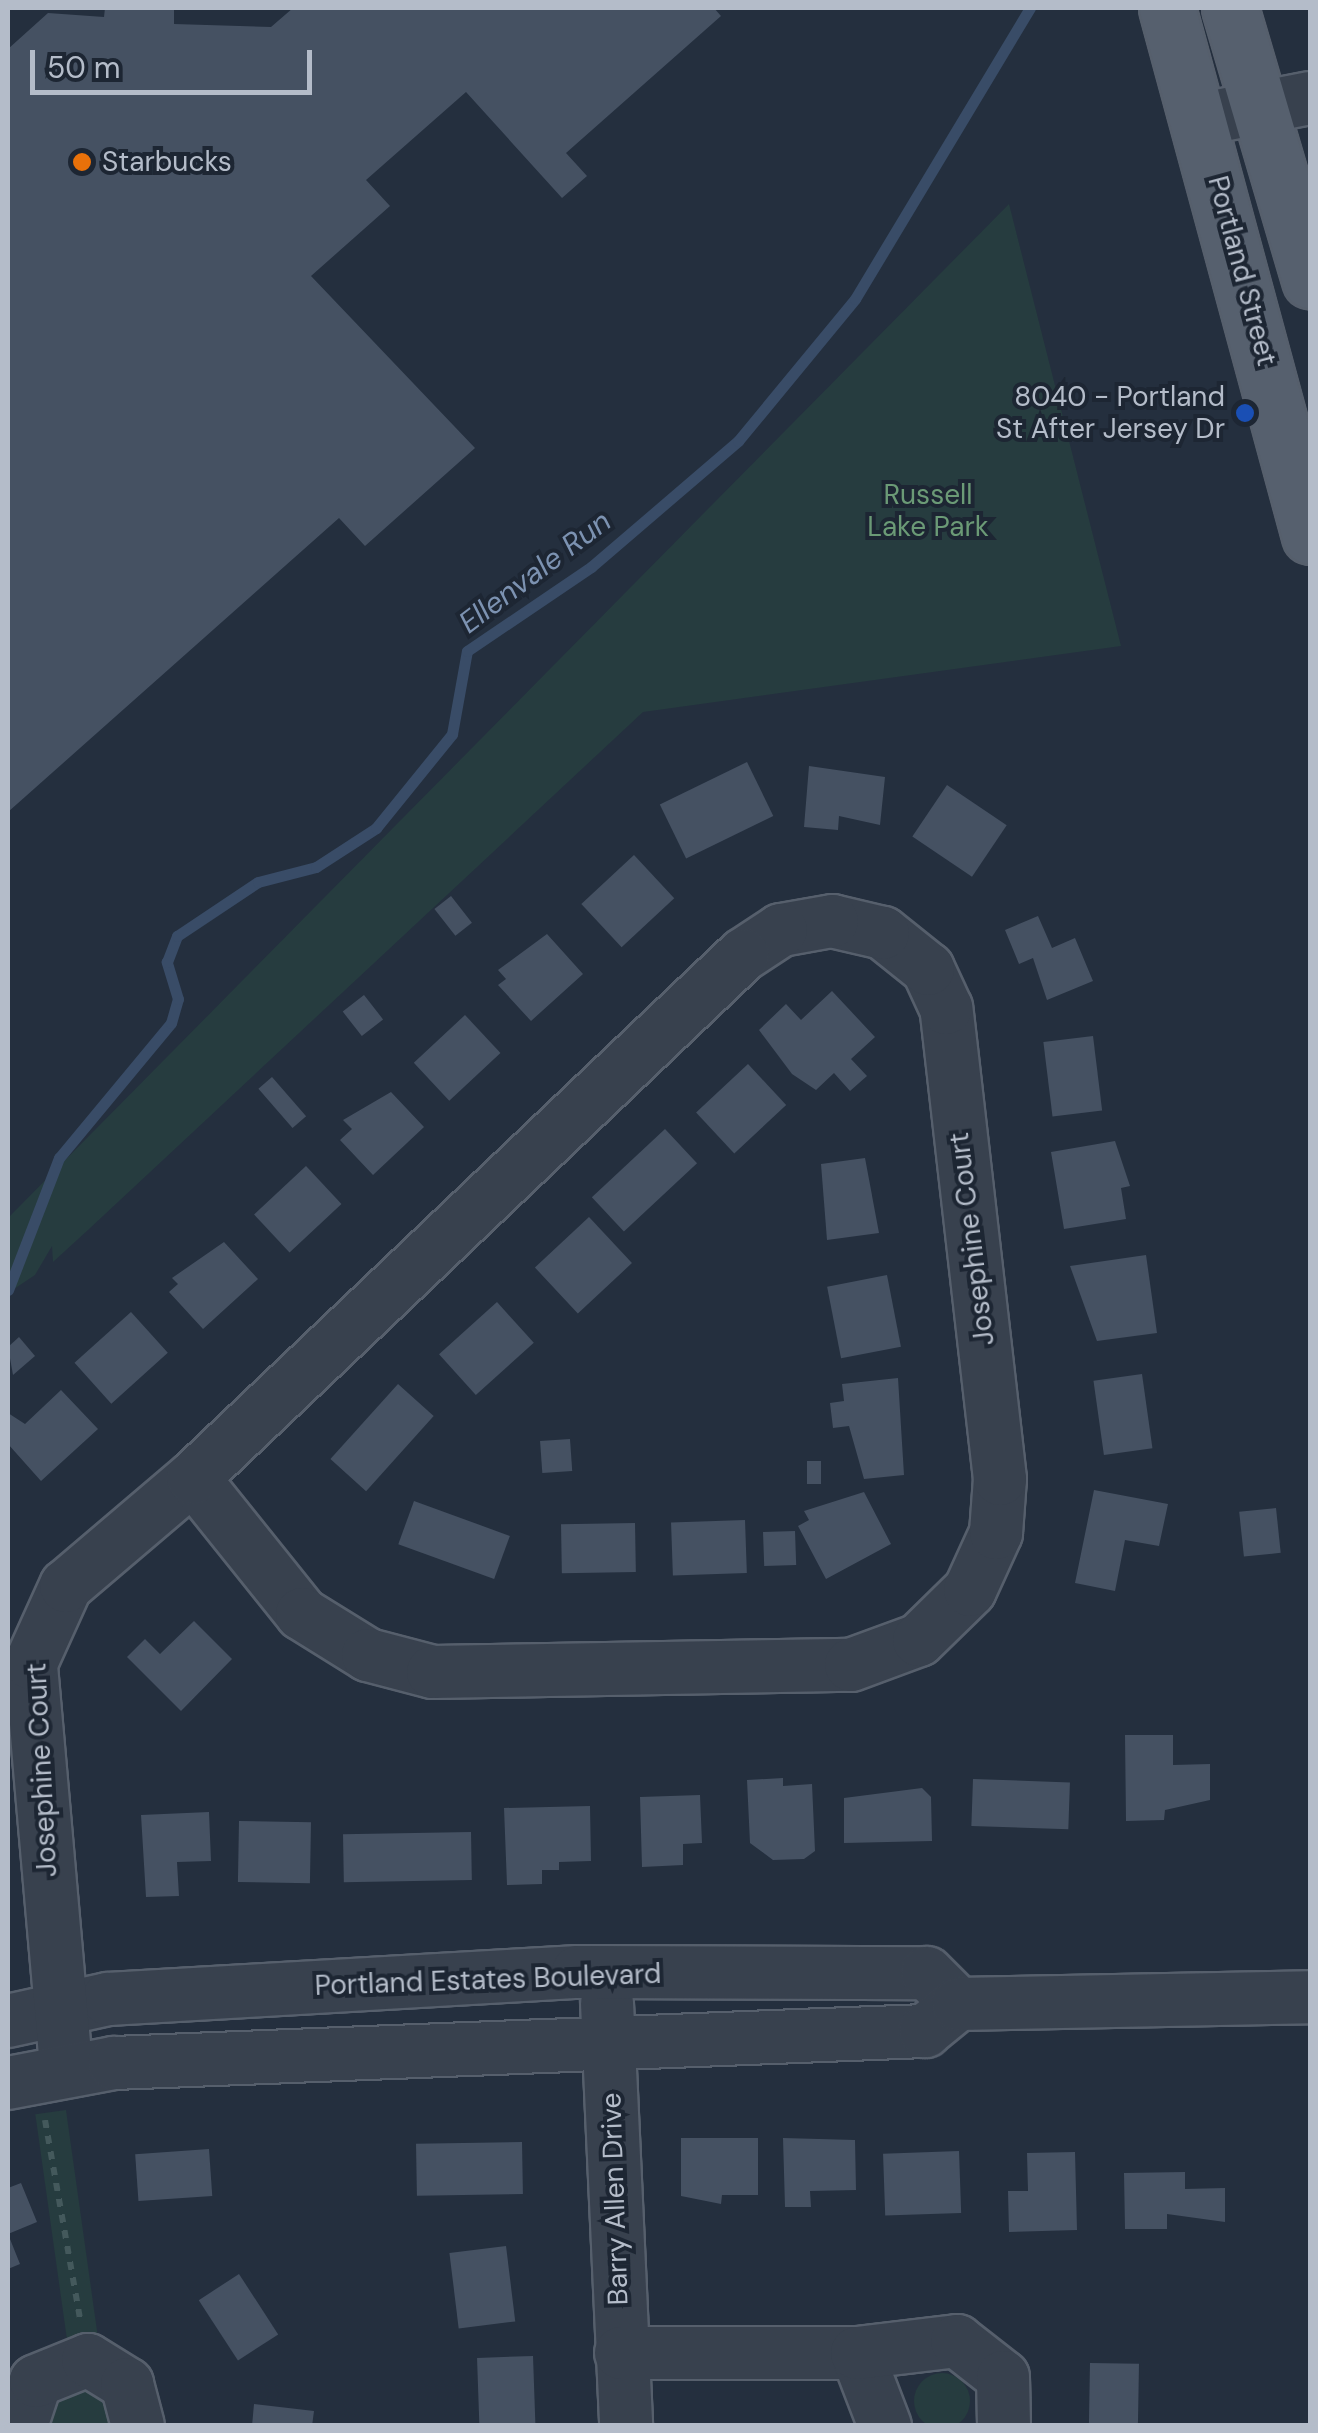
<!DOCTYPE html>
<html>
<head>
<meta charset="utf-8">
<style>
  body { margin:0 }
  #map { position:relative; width:1318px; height:2433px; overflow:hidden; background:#242f3e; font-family:"DM Sans",sans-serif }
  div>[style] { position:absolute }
  .green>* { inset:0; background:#263c3f; transform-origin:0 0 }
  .round { border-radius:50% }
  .stream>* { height:11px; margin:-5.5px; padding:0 5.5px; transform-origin:5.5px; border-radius:5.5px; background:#394c67 }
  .building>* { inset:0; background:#455162; transform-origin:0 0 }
  .path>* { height:6px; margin-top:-3px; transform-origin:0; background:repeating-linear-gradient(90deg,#44595c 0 8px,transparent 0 16px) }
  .roads { filter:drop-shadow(2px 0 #565f6c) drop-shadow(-2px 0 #565f6c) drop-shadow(0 2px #565f6c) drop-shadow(0 -2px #565f6c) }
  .minor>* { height:52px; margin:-26px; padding:0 26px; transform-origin:26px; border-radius:26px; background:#38414e }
  .major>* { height:55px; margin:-27.5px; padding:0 27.5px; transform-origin:27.5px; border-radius:27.5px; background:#56606e }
  .dots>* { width:28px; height:28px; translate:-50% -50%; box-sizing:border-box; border:5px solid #1d2633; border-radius:50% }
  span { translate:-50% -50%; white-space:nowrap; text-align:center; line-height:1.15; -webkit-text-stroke:8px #1d2633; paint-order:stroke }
  .poi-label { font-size:28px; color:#b4bcc9 }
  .left { translate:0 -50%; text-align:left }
  .right { translate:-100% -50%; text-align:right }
  .street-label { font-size:28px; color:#b4bcc9 }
  .park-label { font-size:28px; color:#6b9a76 }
  .water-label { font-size:30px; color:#7c92b1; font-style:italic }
  .frame { position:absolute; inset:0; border:10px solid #b4bcc9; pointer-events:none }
  .scale { position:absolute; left:30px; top:50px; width:282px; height:45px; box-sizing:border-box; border:5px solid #b4bcc9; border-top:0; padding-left:12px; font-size:30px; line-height:35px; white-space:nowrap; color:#b4bcc9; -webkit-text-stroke:8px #1d2633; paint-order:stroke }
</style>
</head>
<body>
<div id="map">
  <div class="green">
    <div style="clip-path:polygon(1009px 204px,1121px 646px,643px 712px,88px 1230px,53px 1262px,52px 1246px,35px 1275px,8px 1293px,8px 1218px)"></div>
    <div style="left:66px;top:2110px;width:228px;height:31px;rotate:82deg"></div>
    <div class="round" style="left:914px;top:2373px;width:56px;height:56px"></div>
    <div style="clip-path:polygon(84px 2389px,102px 2399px,110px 2426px,48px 2425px,55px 2399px)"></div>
  </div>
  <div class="stream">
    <div style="left:8px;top:1290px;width:142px;rotate:-68.9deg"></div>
    <div style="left:59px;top:1158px;width:175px;rotate:-50.3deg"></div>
    <div style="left:171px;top:1023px;width:25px;rotate:-74deg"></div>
    <div style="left:178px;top:999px;width:39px;rotate:-107deg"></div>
    <div style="left:167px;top:962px;width:28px;rotate:-69deg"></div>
    <div style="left:177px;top:936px;width:97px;rotate:-33.7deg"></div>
    <div style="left:258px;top:882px;width:60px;rotate:-14.5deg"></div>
    <div style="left:316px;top:867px;width:72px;rotate:-33deg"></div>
    <div style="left:376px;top:828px;width:121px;rotate:-51deg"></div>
    <div style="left:452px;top:734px;width:84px;rotate:-79.8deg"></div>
    <div style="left:467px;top:651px;width:150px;rotate:-34.1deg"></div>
    <div style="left:591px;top:567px;width:194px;rotate:-40.6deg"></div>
    <div style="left:738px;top:441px;width:184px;rotate:-50.5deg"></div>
    <div style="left:855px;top:299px;width:340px;rotate:-59deg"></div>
  </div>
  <div class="building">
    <div style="clip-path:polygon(105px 8px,174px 8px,174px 24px,271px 27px,293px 8px,714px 8px,721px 16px,566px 153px,587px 176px,562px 198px,466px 92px,366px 180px,390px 206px,311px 276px,475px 448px,365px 546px,339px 518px,8px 812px,8px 49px,48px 13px,104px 17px)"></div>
    <div style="left:747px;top:762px;width:60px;height:97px;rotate:64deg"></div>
    <div style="clip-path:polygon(809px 766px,885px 777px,880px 825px,839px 816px,838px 830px,804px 827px)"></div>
    <div style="left:947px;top:785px;width:72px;height:62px;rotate:34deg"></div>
    <div style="left:634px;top:855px;width:59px;height:72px;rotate:47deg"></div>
    <div style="left:451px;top:896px;width:34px;height:21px;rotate:52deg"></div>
    <div style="clip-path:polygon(1038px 916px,1052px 948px,1075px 938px,1093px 981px,1047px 1000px,1033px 958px,1019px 964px,1005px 930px)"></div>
    <div style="clip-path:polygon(547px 934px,583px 974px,531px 1021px,498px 985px,506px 979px,498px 970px)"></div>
    <div style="clip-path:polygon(832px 991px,875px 1037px,851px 1059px,867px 1076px,850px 1091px,834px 1073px,816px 1090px,792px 1074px,759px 1030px,786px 1004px,801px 1020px)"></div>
    <div style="left:364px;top:995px;width:31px;height:27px;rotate:52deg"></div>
    <div style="left:465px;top:1015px;width:52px;height:70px;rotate:47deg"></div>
    <div style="left:1093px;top:1036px;width:75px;height:50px;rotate:83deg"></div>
    <div style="left:748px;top:1064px;width:56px;height:71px;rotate:47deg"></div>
    <div style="left:272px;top:1077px;width:52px;height:18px;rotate:49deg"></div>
    <div style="clip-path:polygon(391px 1092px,424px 1127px,373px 1175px,340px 1140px,352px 1129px,343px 1120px)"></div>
    <div style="left:665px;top:1129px;width:47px;height:100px;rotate:47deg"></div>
    <div style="clip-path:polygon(1115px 1141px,1130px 1186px,1121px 1188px,1126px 1219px,1064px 1229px,1051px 1152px)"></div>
    <div style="clip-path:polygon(865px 1158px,879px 1233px,827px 1240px,821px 1164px)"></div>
    <div style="left:306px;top:1166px;width:52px;height:71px;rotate:47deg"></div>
    <div style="left:589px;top:1217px;width:63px;height:74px;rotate:47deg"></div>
    <div style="clip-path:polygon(224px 1242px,258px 1279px,203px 1329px,169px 1292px,178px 1284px,172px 1278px)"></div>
    <div style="clip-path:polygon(1146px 1255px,1157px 1333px,1097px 1341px,1070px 1266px)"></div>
    <div style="left:887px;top:1275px;width:73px;height:61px;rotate:79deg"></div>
    <div style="left:497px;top:1302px;width:55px;height:78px;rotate:48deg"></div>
    <div style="left:131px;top:1312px;width:55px;height:76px;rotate:48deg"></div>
    <div style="clip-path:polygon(19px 1337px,35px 1356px,13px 1375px,8px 1347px)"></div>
    <div style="left:1142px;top:1374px;width:75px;height:49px;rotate:82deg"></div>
    <div style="clip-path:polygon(898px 1378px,904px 1475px,864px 1479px,849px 1426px,833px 1428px,830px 1403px,844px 1401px,842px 1384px)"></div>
    <div style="left:398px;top:1384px;width:48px;height:101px;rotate:42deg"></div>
    <div style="clip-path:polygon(61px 1390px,98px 1429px,41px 1481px,8px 1444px,8px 1413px,25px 1424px)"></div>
    <div style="left:570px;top:1439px;width:32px;height:30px;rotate:86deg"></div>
    <div style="left:807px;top:1461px;width:14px;height:23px"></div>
    <div style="clip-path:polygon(1094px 1490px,1168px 1504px,1159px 1546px,1125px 1540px,1115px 1591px,1075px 1583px)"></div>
    <div style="clip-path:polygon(864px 1492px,891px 1544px,826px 1579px,798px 1526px,809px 1520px,804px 1511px)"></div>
    <div style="left:414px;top:1501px;width:102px;height:46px;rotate:20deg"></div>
    <div style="left:1276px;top:1508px;width:45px;height:37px;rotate:84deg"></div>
    <div style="left:745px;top:1520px;width:53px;height:74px;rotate:88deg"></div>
    <div style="left:635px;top:1523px;width:49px;height:74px;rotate:89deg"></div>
    <div style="left:795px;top:1531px;width:34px;height:32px;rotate:88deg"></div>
    <div style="clip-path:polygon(194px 1621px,232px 1659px,181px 1711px,127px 1657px,145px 1639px,160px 1654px)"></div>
    <div style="clip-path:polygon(1125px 1735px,1173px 1735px,1173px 1765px,1210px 1764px,1210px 1800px,1165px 1810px,1164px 1820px,1126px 1821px)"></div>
    <div style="clip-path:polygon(783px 1778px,783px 1786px,812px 1784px,815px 1851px,804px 1859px,773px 1860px,750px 1843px,747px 1780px)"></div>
    <div style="left:973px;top:1779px;width:97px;height:47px;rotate:2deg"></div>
    <div style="clip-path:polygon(922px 1788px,931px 1797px,932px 1841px,844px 1843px,844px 1798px)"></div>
    <div style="clip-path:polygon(700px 1795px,702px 1843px,683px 1844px,683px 1865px,642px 1867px,640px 1797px)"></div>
    <div style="clip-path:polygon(590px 1806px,591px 1861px,559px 1862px,559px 1870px,542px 1870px,542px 1884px,507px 1885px,504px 1808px)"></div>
    <div style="clip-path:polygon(209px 1812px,211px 1861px,177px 1862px,179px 1896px,146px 1897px,141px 1815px)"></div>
    <div style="left:239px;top:1821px;width:72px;height:61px;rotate:1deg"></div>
    <div style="left:471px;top:1832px;width:48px;height:128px;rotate:89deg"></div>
    <div style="clip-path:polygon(681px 2138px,758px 2138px,758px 2195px,722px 2195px,721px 2204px,681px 2196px)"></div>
    <div style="clip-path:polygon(783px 2138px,855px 2140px,856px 2190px,810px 2191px,811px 2207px,785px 2207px)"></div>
    <div style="left:522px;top:2142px;width:52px;height:106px;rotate:89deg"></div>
    <div style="left:209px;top:2149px;width:47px;height:74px;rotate:86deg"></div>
    <div style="left:959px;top:2151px;width:62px;height:76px;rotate:88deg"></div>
    <div style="clip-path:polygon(1075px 2152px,1077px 2230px,1009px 2232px,1008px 2191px,1028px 2191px,1027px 2153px)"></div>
    <div style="clip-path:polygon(1185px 2172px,1185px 2189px,1225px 2188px,1225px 2222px,1167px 2214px,1167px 2229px,1125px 2229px,1124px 2173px)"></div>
    <div style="clip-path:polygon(21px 2183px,37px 2222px,8px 2234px,20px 2264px,8px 2269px,8px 2188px)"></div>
    <div style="left:506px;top:2246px;width:76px;height:57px;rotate:83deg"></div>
    <div style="left:239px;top:2274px;width:72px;height:48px;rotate:57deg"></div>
    <div style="left:533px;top:2356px;width:70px;height:56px;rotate:88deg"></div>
    <div style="left:1090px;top:2363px;width:49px;height:63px;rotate:1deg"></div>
    <div style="clip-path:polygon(254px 2404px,314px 2411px,312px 2426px,252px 2426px)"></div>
  </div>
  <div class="path">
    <div style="left:45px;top:2120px;width:202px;rotate:80deg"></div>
  </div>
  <div class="roads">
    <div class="minor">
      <div style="left:1202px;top:119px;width:110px;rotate:-11deg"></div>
      <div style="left:607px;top:2003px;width:423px;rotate:87.4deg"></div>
      <div style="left:8px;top:2021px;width:102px;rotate:-12.4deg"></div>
      <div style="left:108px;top:1999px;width:471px;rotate:-3.3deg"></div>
      <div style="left:578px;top:1972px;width:349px;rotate:0.2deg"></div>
      <div style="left:927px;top:1973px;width:44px;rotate:45deg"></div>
      <div style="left:66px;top:2066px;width:405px;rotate:-95deg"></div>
      <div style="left:31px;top:1663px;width:85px;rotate:-65.6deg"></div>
      <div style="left:66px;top:1586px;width:167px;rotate:-40.4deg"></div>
      <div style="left:193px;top:1478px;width:174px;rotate:51.3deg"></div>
      <div style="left:302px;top:1614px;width:78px;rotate:31.8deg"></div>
      <div style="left:368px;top:1655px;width:67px;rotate:14.7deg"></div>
      <div style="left:433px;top:1672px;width:418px;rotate:-1deg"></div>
      <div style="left:851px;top:1665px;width:72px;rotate:-20.2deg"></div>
      <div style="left:919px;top:1640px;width:71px;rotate:-44.4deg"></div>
      <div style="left:970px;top:1590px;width:63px;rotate:-65.5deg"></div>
      <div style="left:996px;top:1533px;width:54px;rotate:-85.8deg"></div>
      <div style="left:1000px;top:1479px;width:474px;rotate:-96.5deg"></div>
      <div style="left:946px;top:1008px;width:43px;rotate:-114.8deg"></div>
      <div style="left:928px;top:969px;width:58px;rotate:-141.3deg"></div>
      <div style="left:883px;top:933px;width:52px;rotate:-166.8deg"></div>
      <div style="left:832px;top:921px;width:52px;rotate:170deg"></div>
      <div style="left:781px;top:930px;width:45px;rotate:146.7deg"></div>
      <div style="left:743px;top:955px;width:759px;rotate:136.44deg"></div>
      <div style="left:8px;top:2083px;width:108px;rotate:-10.7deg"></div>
      <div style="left:114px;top:2063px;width:812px;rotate:-2.26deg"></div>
      <div style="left:925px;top:2031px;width:43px;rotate:-39.3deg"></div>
      <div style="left:958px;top:2004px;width:352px;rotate:-1.1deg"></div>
      <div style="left:621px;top:2353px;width:236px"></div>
      <div style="left:21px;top:2426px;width:47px;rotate:-71.6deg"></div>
      <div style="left:36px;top:2381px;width:56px;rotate:-22deg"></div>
      <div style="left:88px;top:2360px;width:46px;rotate:31.6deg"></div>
      <div style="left:127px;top:2384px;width:43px;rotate:75.3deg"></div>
      <div style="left:885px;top:2426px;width:78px;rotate:-111deg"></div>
      <div style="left:857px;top:2353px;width:101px;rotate:-6.8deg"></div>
      <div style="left:957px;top:2341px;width:58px;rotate:38deg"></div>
      <div style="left:1003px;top:2377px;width:49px;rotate:88.8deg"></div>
    </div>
    <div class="major">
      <div style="left:1167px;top:8px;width:547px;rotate:74.85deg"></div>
      <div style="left:1230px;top:8px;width:284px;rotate:73.6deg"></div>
    </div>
  </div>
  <div class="dots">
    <div style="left:82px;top:162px;background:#e8710a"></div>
    <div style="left:1245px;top:413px;background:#1a4fb4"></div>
  </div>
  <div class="poi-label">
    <span class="left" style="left:102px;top:162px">Starbucks</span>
    <span class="right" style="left:1225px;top:413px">8040 - Portland<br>St After Jersey Dr</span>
  </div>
  <div class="street-label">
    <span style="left:1242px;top:271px;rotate:75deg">Portland Street</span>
    <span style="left:972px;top:1239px;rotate:-97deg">Josephine Court</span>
    <span style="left:42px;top:1770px;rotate:-93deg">Josephine Court</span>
    <span style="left:488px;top:1980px;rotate:-2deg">Portland Estates Boulevard</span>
    <span style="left:615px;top:2199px;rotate:-92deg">Barry Allen Drive</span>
  </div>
  <div class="park-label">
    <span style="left:928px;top:511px">Russell<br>Lake Park</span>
  </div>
  <div class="water-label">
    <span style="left:535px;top:572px;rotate:-37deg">Ellenvale Run</span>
  </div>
  <div class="frame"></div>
  <div class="scale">50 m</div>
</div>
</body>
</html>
